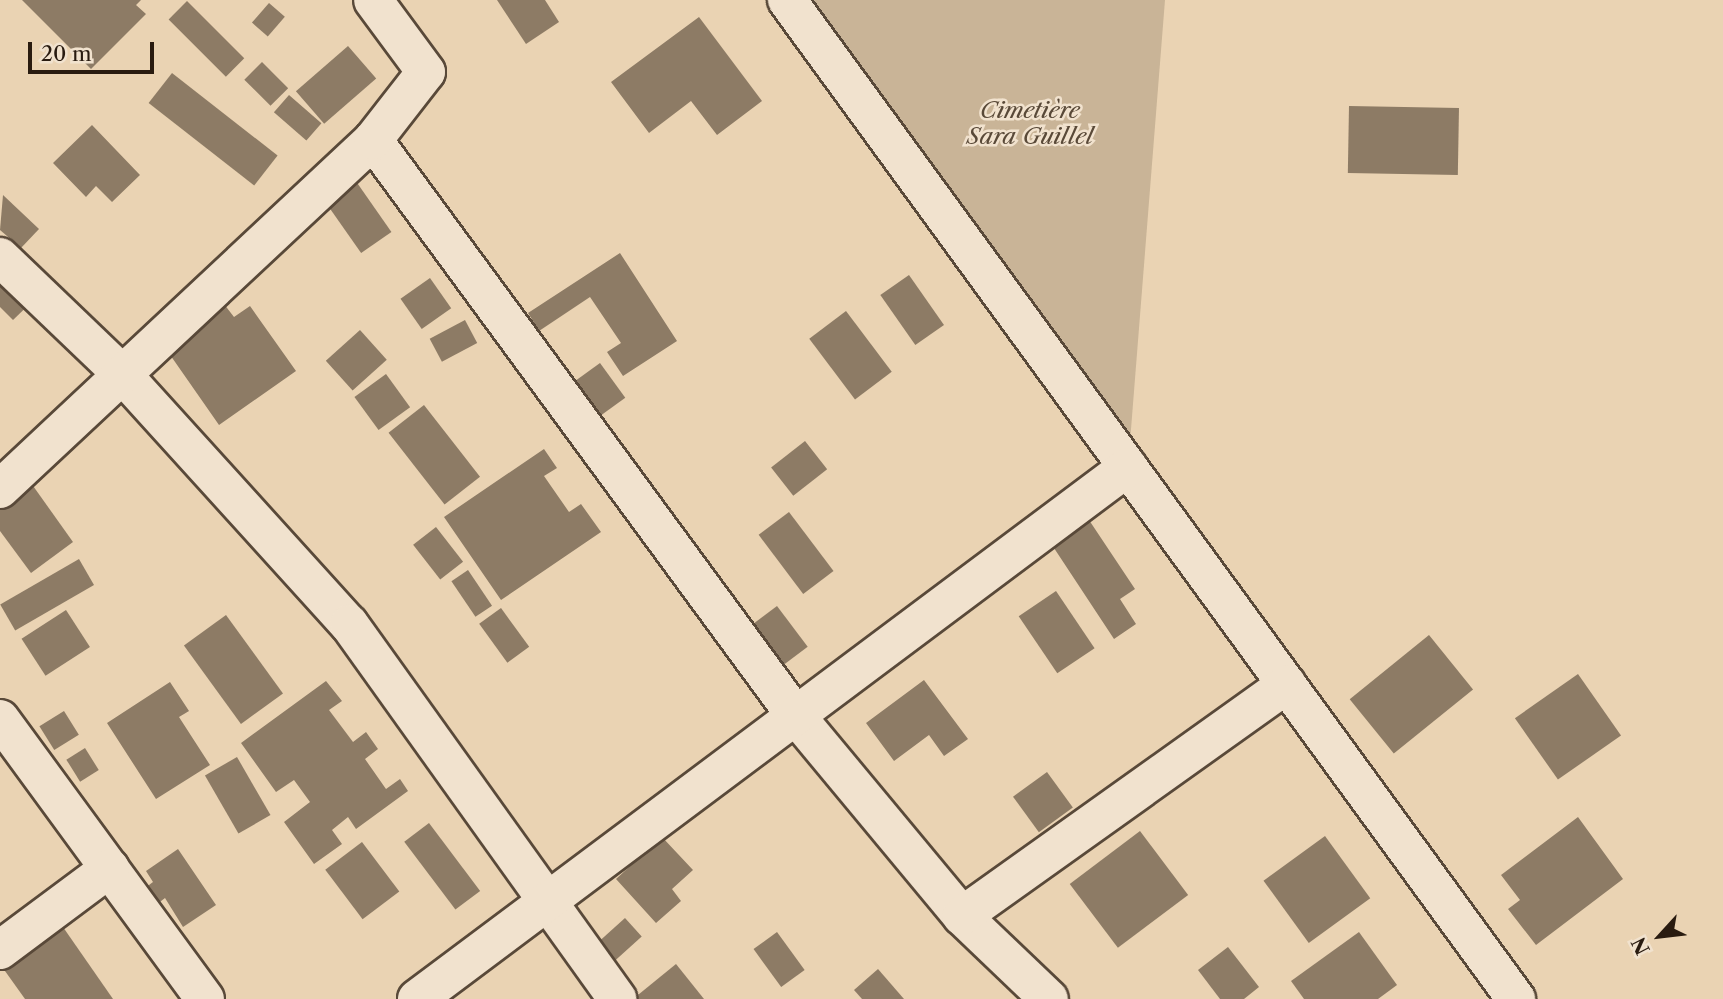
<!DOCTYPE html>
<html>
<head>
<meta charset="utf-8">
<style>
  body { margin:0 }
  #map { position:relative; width:1723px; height:999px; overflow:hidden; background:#ead3b3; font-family:"Libre Caslon Text",serif }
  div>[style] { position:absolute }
  .green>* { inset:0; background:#c9b497 }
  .building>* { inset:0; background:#8d7b65; transform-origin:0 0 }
  .roads { filter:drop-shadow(2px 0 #594939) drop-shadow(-2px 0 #594939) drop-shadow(0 2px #594939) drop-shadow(0 -2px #594939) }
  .minor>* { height:38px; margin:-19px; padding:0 19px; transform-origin:19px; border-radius:19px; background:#f1e2ce }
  span { translate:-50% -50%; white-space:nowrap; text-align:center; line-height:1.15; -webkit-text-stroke:5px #f1e2ce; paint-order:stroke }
  .park-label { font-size:23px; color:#594938; font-style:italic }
  .north { position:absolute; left:1625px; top:901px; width:70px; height:70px; -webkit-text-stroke:5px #f1e2ce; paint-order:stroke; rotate:243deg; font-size:19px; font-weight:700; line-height:28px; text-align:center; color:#291b10 }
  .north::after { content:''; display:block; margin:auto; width:24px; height:32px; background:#291b10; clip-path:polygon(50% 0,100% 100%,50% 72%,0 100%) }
  .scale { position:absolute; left:28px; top:42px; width:126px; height:32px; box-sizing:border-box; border:4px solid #291b10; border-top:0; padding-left:9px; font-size:21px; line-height:24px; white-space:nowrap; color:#291b10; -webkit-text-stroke:5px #f1e2ce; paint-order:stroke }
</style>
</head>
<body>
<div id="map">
  <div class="green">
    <div style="clip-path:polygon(787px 0,1165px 0,1128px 467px)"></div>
  </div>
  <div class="building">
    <div style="clip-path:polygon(22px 0,141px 0,136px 5px,146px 14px,91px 69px)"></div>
    <div style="clip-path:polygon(497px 0,545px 0,559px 22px,526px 44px)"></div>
    <div style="left:187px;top:1px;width:81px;height:26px;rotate:45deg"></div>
    <div style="left:269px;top:3px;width:21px;height:26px;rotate:41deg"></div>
    <div style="clip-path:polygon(699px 17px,762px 101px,717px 135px,691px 101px,649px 133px,611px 82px)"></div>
    <div style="left:348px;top:46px;width:43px;height:69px;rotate:49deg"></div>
    <div style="left:262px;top:62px;width:37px;height:25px;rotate:45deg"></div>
    <div style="left:172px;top:73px;width:134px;height:38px;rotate:38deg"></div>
    <div style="left:289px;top:95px;width:43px;height:23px;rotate:41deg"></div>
    <div style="left:1349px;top:106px;width:110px;height:67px;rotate:1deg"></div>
    <div style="clip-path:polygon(92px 125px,140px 175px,112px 202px,96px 186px,86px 197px,53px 163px)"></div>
    <div style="left:353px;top:177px;width:67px;height:37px;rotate:55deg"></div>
    <div style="clip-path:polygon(3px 195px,39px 229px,21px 248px,0 230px)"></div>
    <div style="clip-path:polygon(0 248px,42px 292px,13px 320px,0 307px)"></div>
    <div style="clip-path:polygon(620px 253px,677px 341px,623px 376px,607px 352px,621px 343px,590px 297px,539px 331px,528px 313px)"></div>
    <div style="left:909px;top:275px;width:61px;height:35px;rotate:55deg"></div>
    <div style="left:430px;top:278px;width:37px;height:36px;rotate:55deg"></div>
    <div style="clip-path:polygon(217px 295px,234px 317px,250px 306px,296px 371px,219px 425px,166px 349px)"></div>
    <div style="left:846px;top:311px;width:76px;height:46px;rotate:53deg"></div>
    <div style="left:465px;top:320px;width:26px;height:40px;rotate:62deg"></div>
    <div style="left:360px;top:330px;width:40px;height:46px;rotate:48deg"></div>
    <div style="left:600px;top:363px;width:43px;height:38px;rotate:54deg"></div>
    <div style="left:386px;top:374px;width:41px;height:39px;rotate:54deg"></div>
    <div style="left:424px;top:405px;width:91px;height:45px;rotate:52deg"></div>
    <div style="left:805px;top:441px;width:36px;height:43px;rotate:52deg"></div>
    <div style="clip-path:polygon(544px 449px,557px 468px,544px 476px,569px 512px,581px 504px,601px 532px,501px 600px,444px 517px)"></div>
    <div style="clip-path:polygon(26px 476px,73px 542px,31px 573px,0 531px,0 495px)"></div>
    <div style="left:789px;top:512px;width:74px;height:38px;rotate:53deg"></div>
    <div style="clip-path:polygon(1089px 520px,1135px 589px,1120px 599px,1136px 624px,1114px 639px,1052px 545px)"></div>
    <div style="left:436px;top:527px;width:44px;height:29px;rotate:52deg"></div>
    <div style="left:79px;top:559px;width:30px;height:91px;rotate:60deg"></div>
    <div style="left:468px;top:570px;width:43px;height:20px;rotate:56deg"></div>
    <div style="left:1056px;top:591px;width:69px;height:45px;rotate:56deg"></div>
    <div style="left:777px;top:606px;width:51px;height:45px;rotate:53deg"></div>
    <div style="left:501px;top:608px;width:48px;height:27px;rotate:54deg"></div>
    <div style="left:66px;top:610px;width:44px;height:53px;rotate:57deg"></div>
    <div style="left:226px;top:615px;width:97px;height:52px;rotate:54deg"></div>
    <div style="left:1429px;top:635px;width:70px;height:102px;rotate:51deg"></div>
    <div style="left:1578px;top:674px;width:75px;height:77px;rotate:55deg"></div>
    <div style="clip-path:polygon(924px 680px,968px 739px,944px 756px,929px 735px,894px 761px,866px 723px)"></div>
    <div style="clip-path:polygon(326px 681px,342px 701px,329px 710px,353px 742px,366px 732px,378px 749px,365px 759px,386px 789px,400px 779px,408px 791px,356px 829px,348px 817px,332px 830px,342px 844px,314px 864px,284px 822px,310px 802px,294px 780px,276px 792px,241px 743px)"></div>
    <div style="clip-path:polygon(170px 682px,189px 711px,179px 717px,210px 765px,156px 799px,107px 723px)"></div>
    <div style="left:64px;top:711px;width:28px;height:29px;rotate:58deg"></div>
    <div style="left:85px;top:748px;width:26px;height:22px;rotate:58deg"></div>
    <div style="left:237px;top:757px;width:67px;height:37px;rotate:60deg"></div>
    <div style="left:1047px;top:772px;width:44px;height:42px;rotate:54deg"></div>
    <div style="clip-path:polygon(1578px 817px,1623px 879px,1536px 945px,1508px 909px,1520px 900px,1501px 875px)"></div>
    <div style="left:429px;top:823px;width:85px;height:31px;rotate:53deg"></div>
    <div style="left:1140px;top:831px;width:80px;height:88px;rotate:53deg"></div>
    <div style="left:1325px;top:836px;width:77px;height:76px;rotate:54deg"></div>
    <div style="clip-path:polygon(662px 837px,693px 870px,672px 889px,681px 901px,656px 923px,616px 879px)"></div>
    <div style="left:362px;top:842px;width:62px;height:46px;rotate:53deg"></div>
    <div style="clip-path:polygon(178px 849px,216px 905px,183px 927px,165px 898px,152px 908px,141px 891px,153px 882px,146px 871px)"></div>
    <div style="clip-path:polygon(56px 917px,113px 999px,25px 999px,0 964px)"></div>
    <div style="left:625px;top:918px;width:25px;height:41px;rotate:48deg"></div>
    <div style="left:777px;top:932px;width:47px;height:29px;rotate:54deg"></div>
    <div style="clip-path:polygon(1359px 932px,1397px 985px,1378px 999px,1304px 999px,1291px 981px)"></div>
    <div style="clip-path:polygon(1228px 947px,1259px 987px,1244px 999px,1220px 999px,1198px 970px)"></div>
    <div style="clip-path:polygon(676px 964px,704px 999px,633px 999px)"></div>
    <div style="clip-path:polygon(878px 969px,904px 999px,862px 999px,854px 990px)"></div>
  </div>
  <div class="roads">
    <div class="minor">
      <div style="left:787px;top:0;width:1237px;rotate:53.88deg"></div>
      <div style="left:373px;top:140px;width:715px;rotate:53.71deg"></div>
      <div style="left:796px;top:716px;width:260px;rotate:50.3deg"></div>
      <div style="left:962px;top:916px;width:120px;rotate:43.7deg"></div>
      <div style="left:0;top:257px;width:169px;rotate:43.8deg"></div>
      <div style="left:122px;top:374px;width:338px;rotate:47.8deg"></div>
      <div style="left:349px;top:624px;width:461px;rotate:54.4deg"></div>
      <div style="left:0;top:489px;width:511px;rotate:-43.1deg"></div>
      <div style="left:373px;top:140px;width:86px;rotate:-52.1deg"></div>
      <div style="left:426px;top:72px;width:89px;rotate:-126.4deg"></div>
      <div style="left:0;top:719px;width:347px;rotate:53.8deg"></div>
      <div style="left:962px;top:916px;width:399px;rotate:-35.5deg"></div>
      <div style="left:0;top:950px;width:137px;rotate:-36.7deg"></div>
      <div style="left:417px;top:999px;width:888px;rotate:-36.81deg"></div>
    </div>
  </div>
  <div class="park-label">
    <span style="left:1030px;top:123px">Cimetière<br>Sara Guillel</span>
  </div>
  <div class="north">N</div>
  <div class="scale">20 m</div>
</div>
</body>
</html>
